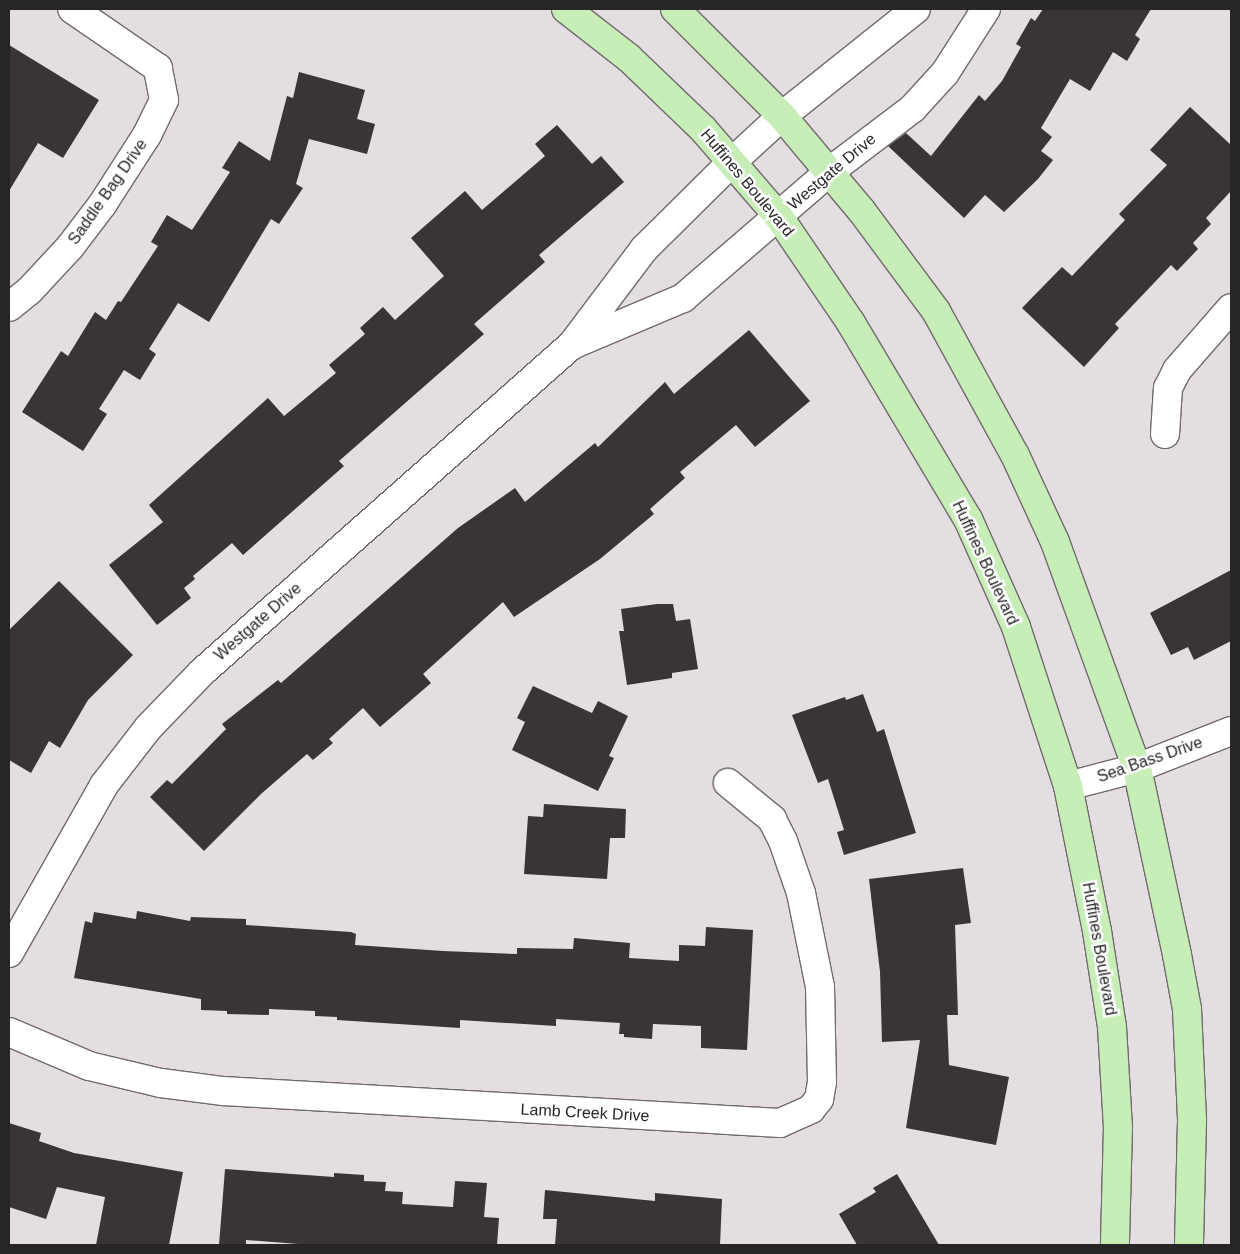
<!DOCTYPE html>
<html>
<head>
<meta charset="utf-8">
<style>
  body { margin:0 }
  #map { position:relative; width:1240px; height:1254px; overflow:hidden; background:#e4dde1; font-family:Helvetica,sans-serif }
  div>[style] { position:absolute }
  .building>* { inset:0; background:#3a3437 }
  .roads { filter:drop-shadow(1px 0 #716a6d) drop-shadow(-1px 0 #716a6d) drop-shadow(0 1px #716a6d) drop-shadow(0 -1px #716a6d) }
  .minor>* { height:28px; margin:-14px; padding:0 14px; transform-origin:14px; border-radius:14px; background:#fff }
  .major>* { height:28px; margin:-14px; padding:0 14px; transform-origin:14px; border-radius:14px; background:#c8eeb8 }
  span { translate:-50% -50%; white-space:nowrap; text-align:center; line-height:1.15; -webkit-text-stroke:5px #fff; paint-order:stroke }
  .street-label { font-size:16px; color:#282527 }
  .frame { position:absolute; inset:0; border:10px solid #282527; pointer-events:none }
</style>
</head>
<body>
<div id="map">
  <div class="building">
    <div style="clip-path:polygon(1043px 9px,1151px 9px,1135px 35px,1140px 39px,1127px 61px,1113px 52px,1090px 91px,1070px 79px,1041px 128px,1052px 137px,1041px 151px,1053px 160px,1038px 179px,1004px 212px,985px 195px,964px 218px,888px 146px,906px 133px,931px 156px,979px 95px,985px 101px,1002px 81px,1021px 47px,1016px 44px,1031px 18px,1035px 21px)"></div>
    <div style="clip-path:polygon(9px 45px,99px 100px,63px 158px,38px 143px,9px 191px)"></div>
    <div style="clip-path:polygon(299px 72px,365px 90px,357px 119px,375px 124px,367px 154px,309px 139px,296px 184px,303px 188px,279px 224px,271px 219px,209px 322px,178px 303px,149px 349px,156px 354px,140px 380px,124px 370px,99px 409px,107px 414px,83px 451px,22px 412px,61px 351px,68px 356px,95px 312px,106px 320px,118px 301px,121px 302px,158px 246px,151px 242px,167px 215px,192px 230px,230px 172px,222px 168px,239px 141px,270px 161px,287px 96px,293px 98px)"></div>
    <div style="clip-path:polygon(1190px 107px,1231px 145px,1231px 191px,1206px 218px,1211px 224px,1193px 243px,1198px 249px,1177px 271px,1171px 265px,1115px 324px,1119px 328px,1084px 367px,1022px 308px,1062px 267px,1072px 276px,1125px 220px,1119px 214px,1167px 165px,1150px 150px)"></div>
    <div style="clip-path:polygon(557px 125px,592px 164px,601px 156px,624px 182px,539px 255px,545px 262px,474px 324px,484px 334px,339px 461px,344px 466px,243px 555px,232px 543px,193px 576px,195px 579px,184px 588px,191px 598px,157px 625px,109px 565px,163px 522px,149px 505px,268px 398px,284px 416px,336px 373px,329px 365px,365px 334px,360px 328px,383px 307px,395px 320px,444px 276px,411px 238px,465px 191px,482px 210px,545px 156px,535px 144px)"></div>
    <div style="clip-path:polygon(749px 330px,810px 401px,755px 447px,736px 425px,680px 472px,685px 478px,650px 509px,654px 514px,600px 559px,514px 617px,503px 602px,423px 674px,431px 683px,380px 727px,363px 708px,329px 739px,333px 743px,313px 760px,307px 754px,261px 794px,204px 851px,150px 797px,167px 780px,172px 784px,226px 729px,222px 724px,278px 680px,281px 683px,458px 528px,515px 488px,525px 502px,595px 443px,598px 447px,665px 382px,674px 394px)"></div>
    <div style="clip-path:polygon(1231px 570px,1231px 641px,1194px 660px,1188px 647px,1171px 655px,1150px 613px)"></div>
    <div style="clip-path:polygon(59px 581px,133px 655px,88px 700px,60px 748px,49px 741px,31px 773px,9px 760px,9px 630px)"></div>
    <div style="clip-path:polygon(657px 604px,673px 604px,676px 621px,690px 619px,698px 669px,672px 673px,672px 678px,627px 685px,619px 631px,624px 631px,621px 609px)"></div>
    <div style="clip-path:polygon(533px 686px,592px 713px,598px 701px,628px 716px,609px 756px,614px 758px,598px 791px,512px 750px,525px 722px,517px 718px)"></div>
    <div style="clip-path:polygon(863px 694px,877px 732px,884px 729px,916px 833px,844px 855px,837px 832px,844px 830px,828px 779px,818px 783px,792px 715px,845px 697px,846px 700px)"></div>
    <div style="clip-path:polygon(544px 804px,626px 809px,625px 838px,610px 838px,607px 879px,524px 874px,528px 816px,543px 817px)"></div>
    <div style="clip-path:polygon(963px 868px,971px 923px,955px 925px,958px 1015px,947px 1015px,949px 1065px,1009px 1077px,996px 1145px,906px 1128px,920px 1040px,882px 1042px,880px 972px,869px 879px)"></div>
    <div style="clip-path:polygon(137px 911px,190px 921px,191px 917px,246px 919px,246px 925px,351px 932px,356px 934px,355px 945px,443px 951px,517px 954px,517px 948px,573px 949px,574px 938px,630px 943px,629px 958px,679px 961px,679px 945px,705px 946px,706px 927px,753px 930px,747px 1050px,701px 1048px,701px 1026px,653px 1024px,652px 1039px,624px 1037px,624px 1034px,619px 1034px,620px 1023px,556px 1019px,556px 1026px,460px 1020px,460px 1028px,337px 1020px,337px 1017px,315px 1016px,315px 1011px,269px 1009px,269px 1015px,227px 1014px,227px 1011px,201px 1010px,201px 999px,74px 978px,85px 921px,92px 923px,94px 912px,136px 919px)"></div>
    <div style="clip-path:polygon(9px 1123px,41px 1133px,39px 1141px,74px 1153px,183px 1172px,169px 1245px,96px 1245px,105px 1197px,57px 1187px,46px 1219px,9px 1207px)"></div>
    <div style="clip-path:polygon(225px 1169px,334px 1177px,334px 1173px,364px 1175px,364px 1181px,386px 1182px,385px 1191px,403px 1192px,402px 1204px,453px 1207px,455px 1181px,487px 1183px,484px 1217px,499px 1218px,497px 1245px,311px 1245px,246px 1240px,246px 1245px,219px 1245px)"></div>
    <div style="clip-path:polygon(897px 1174px,939px 1245px,857px 1245px,839px 1214px,876px 1192px,873px 1188px)"></div>
    <div style="clip-path:polygon(545px 1190px,655px 1201px,655px 1193px,722px 1199px,720px 1245px,555px 1245px,557px 1219px,543px 1219px)"></div>
  </div>
  <div class="roads">
    <div class="minor">
      <div style="left:9px;top:307px;width:27px;rotate:-39deg"></div>
      <div style="left:30px;top:290px;width:59px;rotate:-47.1deg"></div>
      <div style="left:70px;top:247px;width:53px;rotate:-52.7deg"></div>
      <div style="left:102px;top:205px;width:83px;rotate:-57.3deg"></div>
      <div style="left:147px;top:135px;width:39px;rotate:-64deg"></div>
      <div style="left:164px;top:100px;width:33px;rotate:-101deg"></div>
      <div style="left:158px;top:68px;width:104px;rotate:-145.5deg"></div>
      <div style="left:572px;top:345px;width:121px;rotate:-22.9deg"></div>
      <div style="left:683px;top:298px;width:193px;rotate:-40.8deg"></div>
      <div style="left:829px;top:172px;width:106px;rotate:-37.3deg"></div>
      <div style="left:913px;top:108px;width:47px;rotate:-47.6deg"></div>
      <div style="left:945px;top:73px;width:76px;rotate:-57.4deg"></div>
      <div style="left:1165px;top:434px;width:46px;rotate:-86.3deg"></div>
      <div style="left:1168px;top:388px;width:20px;rotate:-63deg"></div>
      <div style="left:1177px;top:370px;width:82px;rotate:-48.9deg"></div>
      <div style="left:1068px;top:786px;width:71px;rotate:-14.6deg"></div>
      <div style="left:1137px;top:768px;width:101px;rotate:-21.5deg"></div>
      <div style="left:9px;top:953px;width:193px;rotate:-60.5deg"></div>
      <div style="left:104px;top:785px;width:72px;rotate:-52.3deg"></div>
      <div style="left:148px;top:728px;width:78px;rotate:-46deg"></div>
      <div style="left:202px;top:672px;width:492px;rotate:-41.5deg"></div>
      <div style="left:571px;top:346px;width:121px;rotate:-53deg"></div>
      <div style="left:644px;top:249px;width:125px;rotate:-44.7deg"></div>
      <div style="left:733px;top:161px;width:67px;rotate:-42.6deg"></div>
      <div style="left:782px;top:116px;width:171px;rotate:-38.6deg"></div>
      <div style="left:9px;top:1032px;width:87px;rotate:23deg"></div>
      <div style="left:89px;top:1066px;width:74px;rotate:13.3deg"></div>
      <div style="left:161px;top:1083px;width:63px;rotate:7.4deg"></div>
      <div style="left:223px;top:1091px;width:558px;rotate:3.29deg"></div>
      <div style="left:780px;top:1123px;width:34px;rotate:-24deg"></div>
      <div style="left:811px;top:1109px;width:13px;rotate:-51deg"></div>
      <div style="left:819px;top:1099px;width:17px;rotate:-80deg"></div>
      <div style="left:822px;top:1082px;width:95px;rotate:-91.2deg"></div>
      <div style="left:820px;top:987px;width:96px;rotate:-101.4deg"></div>
      <div style="left:801px;top:893px;width:55px;rotate:-109.1deg"></div>
      <div style="left:783px;top:841px;width:25px;rotate:-117deg"></div>
      <div style="left:772px;top:819px;width:57px;rotate:-140.7deg"></div>
    </div>
    <div class="major">
      <div style="left:566px;top:9px;width:80px;rotate:37.9deg"></div>
      <div style="left:629px;top:58px;width:103px;rotate:43.8deg"></div>
      <div style="left:703px;top:129px;width:116px;rotate:49.2deg"></div>
      <div style="left:779px;top:217px;width:128px;rotate:55.8deg"></div>
      <div style="left:851px;top:323px;width:228px;rotate:59.2deg"></div>
      <div style="left:968px;top:519px;width:118px;rotate:66deg"></div>
      <div style="left:1016px;top:627px;width:167px;rotate:71.9deg"></div>
      <div style="left:1068px;top:786px;width:148px;rotate:78.7deg"></div>
      <div style="left:1097px;top:931px;width:97px;rotate:81.1deg"></div>
      <div style="left:1112px;top:1027px;width:100px;rotate:86.6deg"></div>
      <div style="left:1118px;top:1127px;width:118px;rotate:91.5deg"></div>
      <div style="left:675px;top:9px;width:151px;rotate:45deg"></div>
      <div style="left:782px;top:116px;width:123px;rotate:50deg"></div>
      <div style="left:861px;top:210px;width:126px;rotate:53.4deg"></div>
      <div style="left:936px;top:311px;width:164px;rotate:61.3deg"></div>
      <div style="left:1015px;top:455px;width:96px;rotate:65.3deg"></div>
      <div style="left:1055px;top:542px;width:240px;rotate:70.1deg"></div>
      <div style="left:1137px;top:768px;width:191px;rotate:77.9deg"></div>
      <div style="left:1177px;top:955px;width:55px;rotate:79.5deg"></div>
      <div style="left:1187px;top:1009px;width:112px;rotate:87.4deg"></div>
      <div style="left:1192px;top:1121px;width:124px;rotate:91.4deg"></div>
    </div>
  </div>
  <div class="street-label">
    <span style="left:832px;top:172px;rotate:-40deg">Westgate Drive</span>
    <span style="left:747px;top:183px;rotate:50deg">Huffines Boulevard</span>
    <span style="left:108px;top:192px;rotate:-55deg">Saddle Bag Drive</span>
    <span style="left:985px;top:563px;rotate:65deg">Huffines Boulevard</span>
    <span style="left:258px;top:622px;rotate:-41deg">Westgate Drive</span>
    <span style="left:1150px;top:760px;rotate:-19deg">Sea Bass Drive</span>
    <span style="left:1099px;top:949px;rotate:80deg">Huffines Boulevard</span>
    <span style="left:585px;top:1113px;rotate:3deg">Lamb Creek Drive</span>
  </div>
  <div class="frame"></div>
</div>
</body>
</html>
